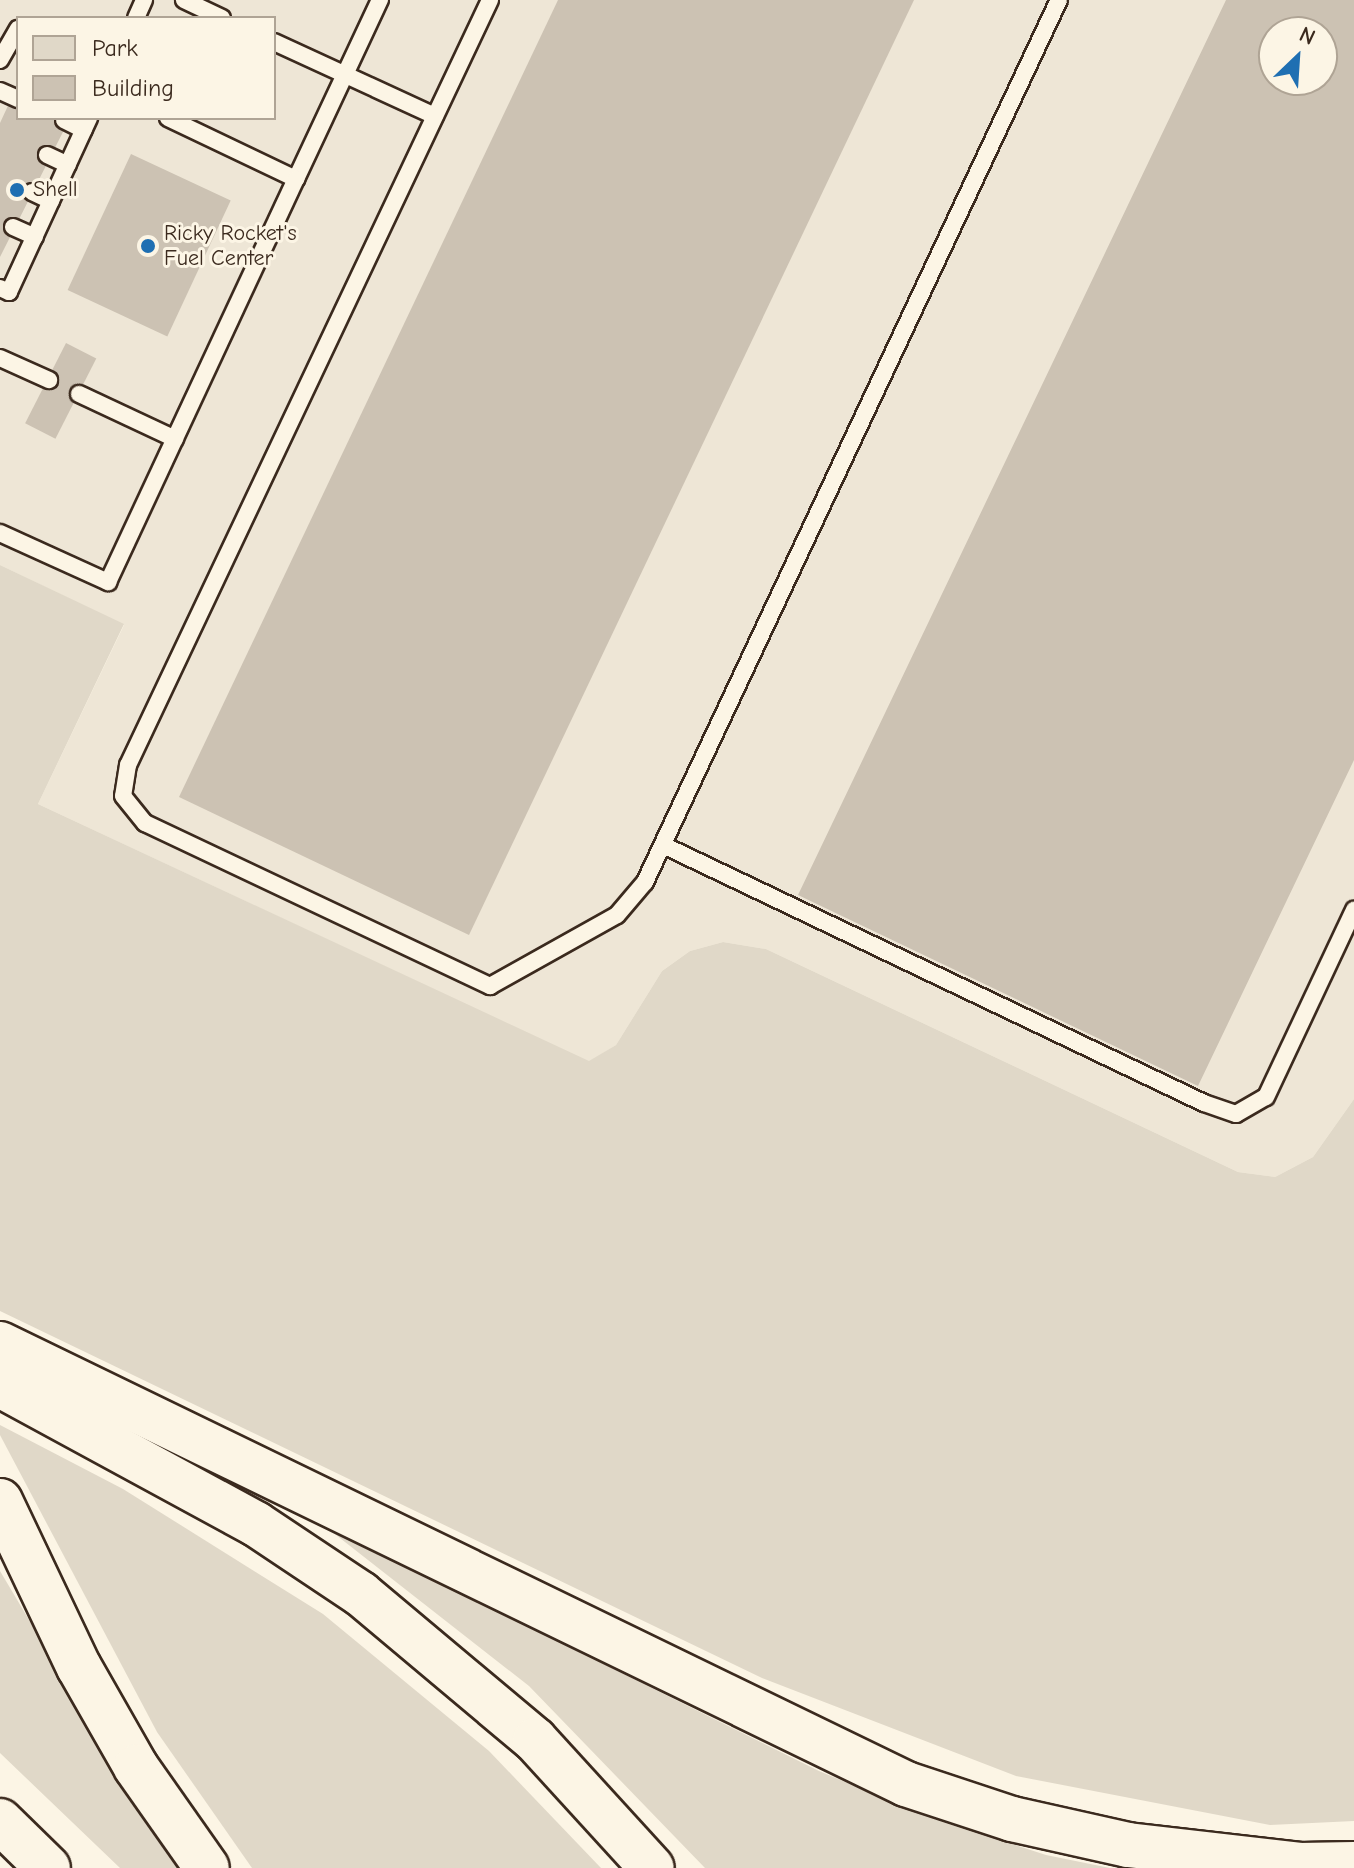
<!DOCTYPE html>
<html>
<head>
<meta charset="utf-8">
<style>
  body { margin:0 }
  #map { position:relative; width:1354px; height:1868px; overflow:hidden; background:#fcf5e5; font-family:"Comic Neue",sans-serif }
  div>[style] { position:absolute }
  .built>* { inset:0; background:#eee6d6 }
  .green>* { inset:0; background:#e0d8c8 }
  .building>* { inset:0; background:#ccc2b3; transform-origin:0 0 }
  .roads { filter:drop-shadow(2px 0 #3b2a1e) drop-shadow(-2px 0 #3b2a1e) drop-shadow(0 2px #3b2a1e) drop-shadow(0 -2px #3b2a1e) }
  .service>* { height:16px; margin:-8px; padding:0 8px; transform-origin:8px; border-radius:8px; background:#fcf5e5 }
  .motorway>* { height:44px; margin:-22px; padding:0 22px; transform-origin:22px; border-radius:22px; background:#fcf5e5 }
  .dots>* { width:22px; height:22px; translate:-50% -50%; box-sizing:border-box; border:4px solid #fcf5e5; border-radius:50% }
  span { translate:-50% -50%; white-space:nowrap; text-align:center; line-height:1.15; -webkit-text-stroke:6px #fcf5e5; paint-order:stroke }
  .poi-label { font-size:22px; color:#3b2a1e }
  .left { translate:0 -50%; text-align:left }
  .legend { position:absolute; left:16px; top:16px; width:260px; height:104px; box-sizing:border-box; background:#fcf5e5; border:2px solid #afa495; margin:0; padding:10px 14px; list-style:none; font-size:24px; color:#3b2a1e }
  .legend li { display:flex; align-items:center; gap:16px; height:40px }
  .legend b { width:40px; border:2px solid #afa495 }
  .north { position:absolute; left:1258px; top:16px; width:80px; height:80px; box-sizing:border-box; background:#fcf5e5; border:2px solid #afa495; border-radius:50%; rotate:25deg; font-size:22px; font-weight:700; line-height:32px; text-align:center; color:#3b2a1e }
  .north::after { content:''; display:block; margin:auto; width:28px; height:36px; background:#1f6fb2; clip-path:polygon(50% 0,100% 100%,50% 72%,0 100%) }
</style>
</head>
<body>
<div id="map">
  <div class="built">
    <div style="clip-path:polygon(evenodd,0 0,1354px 0,1354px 1099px,1313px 1157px,1275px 1177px,1238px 1172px,766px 949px,723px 942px,690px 951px,662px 971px,616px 1045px,589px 1062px,38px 804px,124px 625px,0 565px,0 0,18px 18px,274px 18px,274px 118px,18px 118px,18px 18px,0 0,1274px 32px,1322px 32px,1322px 80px,1274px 80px,1274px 32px)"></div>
  </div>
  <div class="green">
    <div style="clip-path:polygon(0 565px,124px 624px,38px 804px,589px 1061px,616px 1045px,662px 971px,690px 951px,723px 942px,766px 949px,1238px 1172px,1275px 1177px,1313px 1157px,1354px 1099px,1354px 1821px,1270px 1825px,1016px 1776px,762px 1678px,0 1311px)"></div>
    <div style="clip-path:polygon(0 1425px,123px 1489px,323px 1614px,489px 1751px,601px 1868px,252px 1868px,157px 1732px,0 1435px)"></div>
    <div style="clip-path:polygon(322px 1524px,819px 1771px,924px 1815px,1046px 1855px,1110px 1868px,705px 1868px,529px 1686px)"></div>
    <div style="clip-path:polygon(0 1571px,57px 1667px,182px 1868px,120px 1868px,0 1753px)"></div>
  </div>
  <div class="building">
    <div style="clip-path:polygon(558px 0,914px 0,469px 935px,179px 797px)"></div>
    <div style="clip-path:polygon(evenodd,1226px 0,1354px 0,1354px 760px,1198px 1086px,798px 895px,1226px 0,1274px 32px,1322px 32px,1322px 80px,1274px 80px,1274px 32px)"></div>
    <div style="clip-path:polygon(18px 84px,18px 118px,70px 118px,0 257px,0 123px)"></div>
    <div style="left:131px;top:154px;width:110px;height:150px;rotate:25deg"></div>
    <div style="left:66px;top:343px;width:34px;height:90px;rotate:27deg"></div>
  </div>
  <div class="roads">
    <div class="service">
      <div style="left:184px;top:0;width:42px;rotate:25.3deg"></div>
      <div style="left:490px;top:0;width:846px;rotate:115.32deg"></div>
      <div style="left:128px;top:765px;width:31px;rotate:99deg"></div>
      <div style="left:123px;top:796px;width:35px;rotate:51deg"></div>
      <div style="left:145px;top:823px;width:382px;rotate:25.3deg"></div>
      <div style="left:490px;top:986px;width:145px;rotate:-29.2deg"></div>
      <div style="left:617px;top:915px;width:43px;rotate:-49.7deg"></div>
      <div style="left:645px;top:882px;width:974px;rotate:-64.86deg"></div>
      <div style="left:136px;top:18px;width:20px;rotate:-66deg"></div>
      <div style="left:274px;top:42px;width:177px;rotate:24.7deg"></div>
      <div style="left:0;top:60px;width:36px;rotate:-60deg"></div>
      <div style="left:0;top:91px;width:20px;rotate:24deg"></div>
      <div style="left:168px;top:118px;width:142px;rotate:25.5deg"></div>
      <div style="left:296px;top:179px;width:198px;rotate:-64.9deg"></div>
      <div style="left:64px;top:120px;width:22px;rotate:27deg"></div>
      <div style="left:47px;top:155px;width:23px;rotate:25deg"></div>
      <div style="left:32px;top:192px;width:21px;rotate:25deg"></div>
      <div style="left:13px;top:227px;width:24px;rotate:24deg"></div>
      <div style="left:0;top:288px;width:10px;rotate:24deg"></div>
      <div style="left:9px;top:292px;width:192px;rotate:-65.3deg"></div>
      <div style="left:0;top:358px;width:54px;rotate:24.2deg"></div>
      <div style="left:79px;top:394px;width:106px;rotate:25.1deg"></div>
      <div style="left:0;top:533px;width:119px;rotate:24.4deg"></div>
      <div style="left:108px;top:582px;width:445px;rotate:-65deg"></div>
      <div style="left:663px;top:845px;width:599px;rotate:25.5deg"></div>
      <div style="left:1204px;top:1103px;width:34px;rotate:19deg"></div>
      <div style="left:1236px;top:1114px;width:34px;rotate:-30deg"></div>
      <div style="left:1266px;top:1097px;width:207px;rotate:-64.8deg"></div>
    </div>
    <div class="motorway">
      <div style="left:0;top:1344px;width:1007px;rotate:25.9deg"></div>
      <div style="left:906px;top:1784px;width:112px;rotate:18.3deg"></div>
      <div style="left:1012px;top:1819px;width:119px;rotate:12.6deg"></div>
      <div style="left:1128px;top:1845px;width:173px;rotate:6.6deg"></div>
      <div style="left:1300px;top:1865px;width:54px;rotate:-1.1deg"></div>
      <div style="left:0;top:1385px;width:291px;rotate:28.5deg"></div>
      <div style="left:256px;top:1524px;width:126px;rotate:33.7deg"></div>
      <div style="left:361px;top:1594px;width:227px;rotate:40deg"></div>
      <div style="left:535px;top:1740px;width:173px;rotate:47.6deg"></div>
      <div style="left:0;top:1501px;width:184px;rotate:64.6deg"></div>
      <div style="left:79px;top:1667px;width:115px;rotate:60.3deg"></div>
      <div style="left:136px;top:1767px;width:123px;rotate:54.9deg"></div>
      <div style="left:0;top:1821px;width:67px;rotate:44.4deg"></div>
    </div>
  </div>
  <div class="dots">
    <div style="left:17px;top:190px;background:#1f6fb2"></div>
    <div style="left:148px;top:246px;background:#1f6fb2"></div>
  </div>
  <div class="poi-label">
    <span class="left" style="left:33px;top:190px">Shell</span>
    <span class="left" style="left:164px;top:246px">Ricky Rocket's<br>Fuel Center</span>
  </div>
  <ul class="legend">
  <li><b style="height:22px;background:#e0d8c8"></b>Park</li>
  <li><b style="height:22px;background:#ccc2b3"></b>Building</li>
  </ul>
  <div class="north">N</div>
</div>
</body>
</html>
